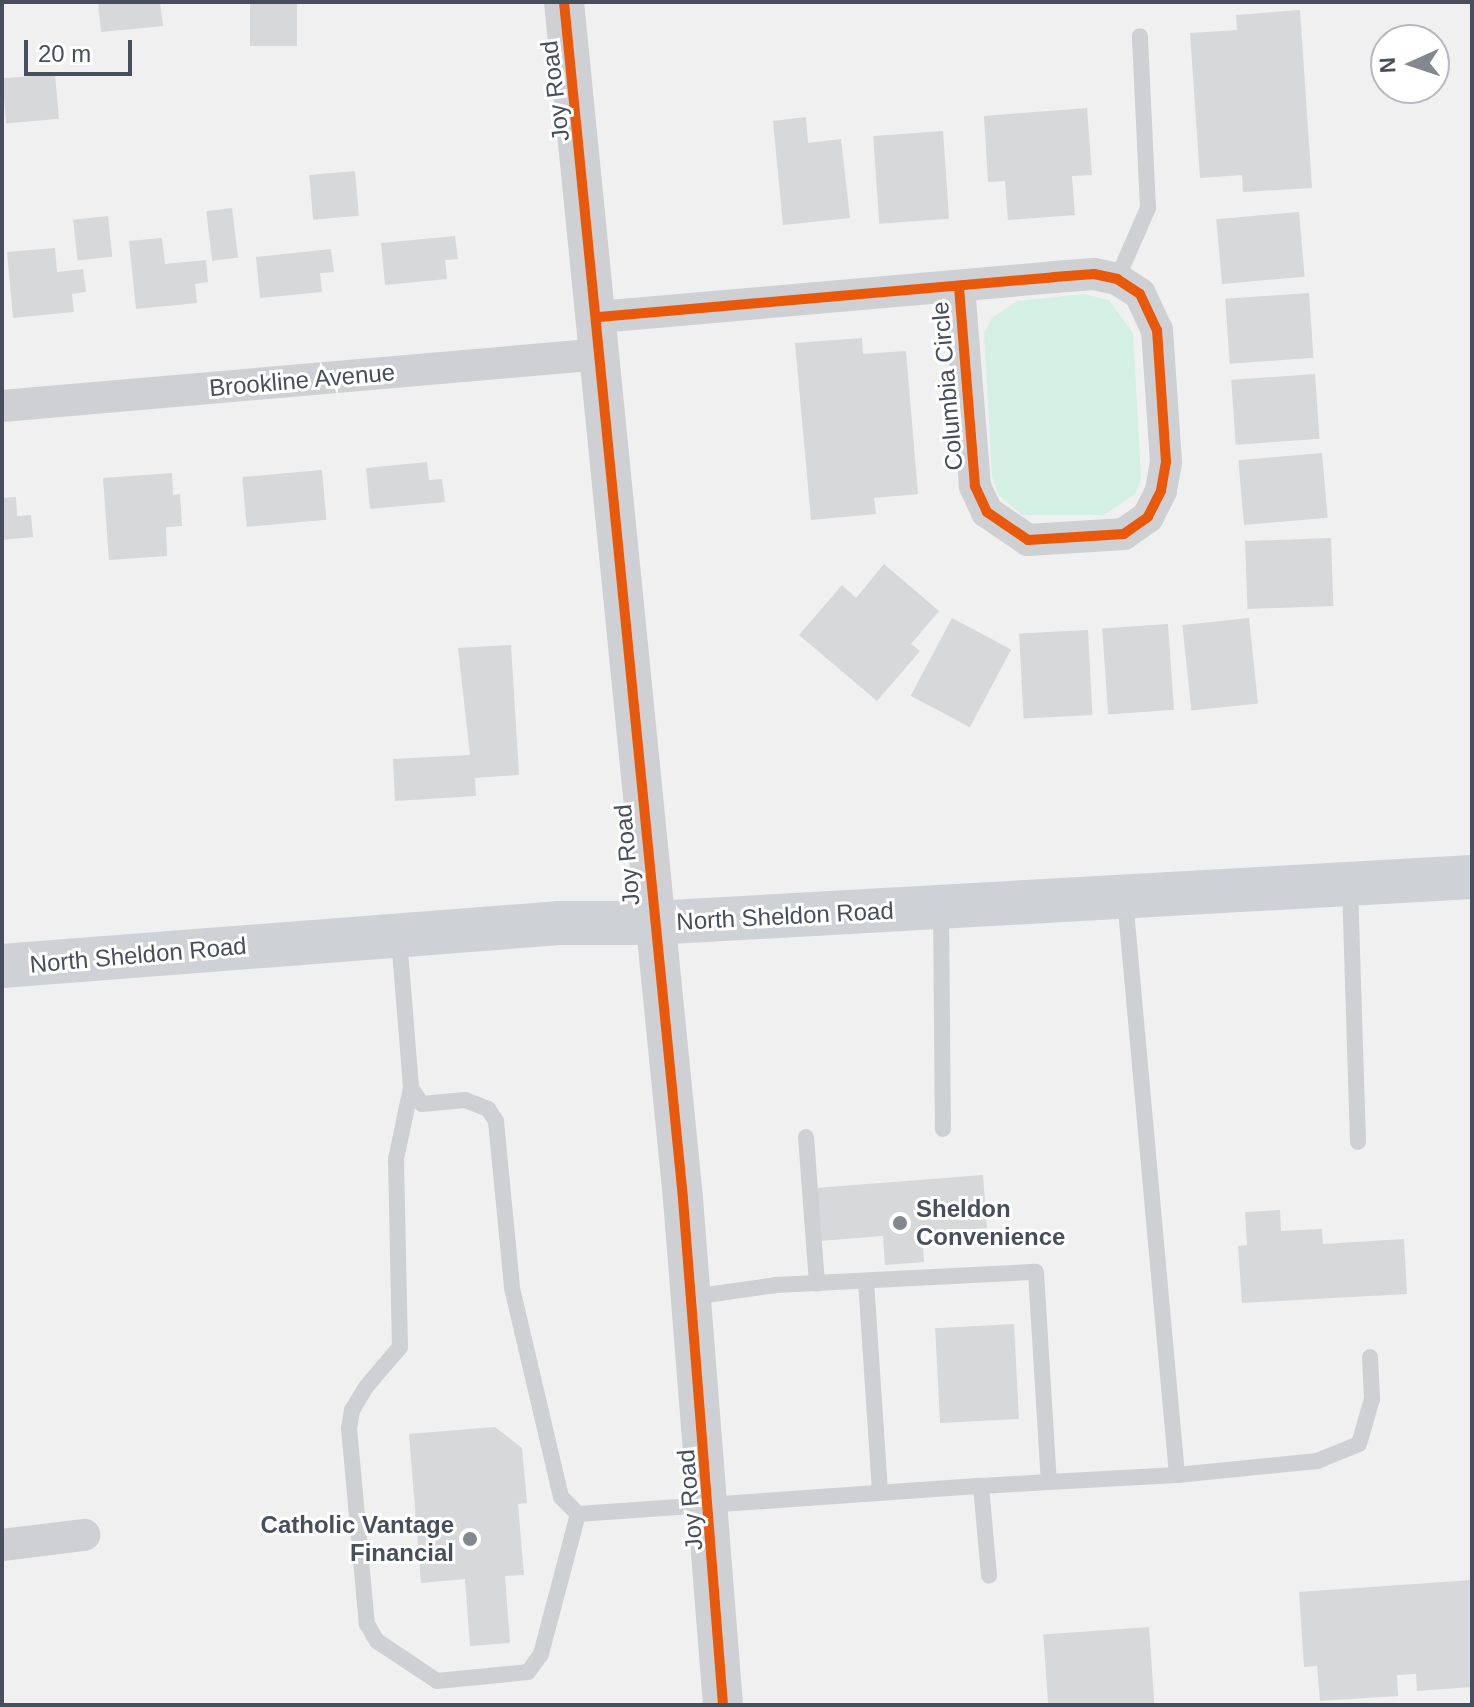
<!DOCTYPE html>
<html>
<head>
<meta charset="utf-8">
<style>
  body { margin:0 }
  #map { position:relative; width:1474px; height:1707px; overflow:hidden; background:#f0f0f0; font-family:Arial,sans-serif }
  div>[style] { position:absolute }
  .green>* { inset:0; background:#d4efe3 }
  .building>* { inset:0; background:#d7d8da; transform-origin:0 0 }
  .service>* { height:16px; margin:-8px; padding:0 8px; transform-origin:8px; border-radius:8px; background:#ced0d3 }
  .minor>* { height:32px; margin:-16px; padding:0 16px; transform-origin:16px; border-radius:16px; background:#ced0d3 }
  .tertiary>* { height:40px; margin:-20px; padding:0 20px; transform-origin:20px; border-radius:20px; background:#ced0d3 }
  .secondary>* { height:44px; margin:-22px; padding:0 22px; transform-origin:22px; border-radius:22px; background:#ced1d5 }
  .cycleway>* { height:10px; margin:-5px; padding:0 5px; transform-origin:5px; border-radius:5px; background:#e8590c }
  .dots>* { width:22px; height:22px; translate:-50% -50%; box-sizing:border-box; border:4px solid #fff; border-radius:50% }
  span { translate:-50% -50%; white-space:nowrap; text-align:center; line-height:1.15; -webkit-text-stroke:6px #fff; paint-order:stroke }
  .street-label { font-size:24px; color:#474e5c }
  .poi-label { font-size:24px; color:#474e5c; font-weight:700 }
  .left { translate:0 -50%; text-align:left }
  .right { translate:-100% -50%; text-align:right }
  .frame { position:absolute; inset:0; border:4px solid #474e5c; pointer-events:none }
  .north { position:absolute; left:1370px; top:24px; width:80px; height:80px; box-sizing:border-box; background:#fff; border:2px solid #b5b8be; border-radius:50%; rotate:267deg; font-size:22px; font-weight:700; line-height:32px; text-align:center; color:#474e5c }
  .north::after { content:''; display:block; margin:auto; width:28px; height:36px; background:#828790; clip-path:polygon(50% 0,100% 100%,50% 72%,0 100%) }
  .scale { position:absolute; left:24px; top:40px; width:108px; height:36px; box-sizing:border-box; border:4px solid #474e5c; border-top:0; padding-left:10px; font-size:24px; line-height:28px; white-space:nowrap; color:#474e5c; -webkit-text-stroke:6px #fff; paint-order:stroke }
</style>
</head>
<body>
<div id="map">
  <div class="green">
    <div style="clip-path:polygon(1084px 294px,1109px 300px,1133px 333px,1141px 479px,1135px 494px,1104px 515px,1022px 515px,999px 495px,992px 477px,984px 333px,992px 318px,1017px 301px)"></div>
  </div>
  <div class="building">
    <div style="clip-path:polygon(98px 2px,160px 2px,163px 26px,101px 32px)"></div>
    <div style="left:250px;top:2px;width:47px;height:44px"></div>
    <div style="clip-path:polygon(1300px 10px,1312px 188px,1243px 192px,1242px 175px,1200px 178px,1190px 33px,1237px 30px,1236px 15px)"></div>
    <div style="left:55px;top:74px;width:45px;height:53px;rotate:85deg"></div>
    <div style="clip-path:polygon(1087px 108px,1092px 175px,1072px 176px,1075px 215px,1008px 220px,1005px 181px,988px 182px,984px 116px)"></div>
    <div style="clip-path:polygon(806px 117px,808px 143px,841px 139px,850px 218px,783px 225px,773px 121px)"></div>
    <div style="left:943px;top:131px;width:88px;height:70px;rotate:86deg"></div>
    <div style="left:355px;top:171px;width:45px;height:46px;rotate:85deg"></div>
    <div style="left:232px;top:208px;width:50px;height:26px;rotate:83deg"></div>
    <div style="left:1299px;top:212px;width:65px;height:83px;rotate:85deg"></div>
    <div style="left:108px;top:216px;width:41px;height:35px;rotate:84deg"></div>
    <div style="clip-path:polygon(455px 236px,458px 259px,445px 260px,447px 279px,385px 285px,381px 243px)"></div>
    <div style="clip-path:polygon(162px 238px,165px 264px,206px 260px,208px 282px,195px 284px,197px 303px,136px 309px,129px 241px)"></div>
    <div style="clip-path:polygon(55px 248px,57px 272px,83px 269px,86px 292px,72px 294px,74px 312px,13px 318px,7px 252px)"></div>
    <div style="clip-path:polygon(331px 249px,334px 272px,320px 273px,322px 292px,260px 298px,256px 257px)"></div>
    <div style="left:1309px;top:293px;width:65px;height:84px;rotate:86deg"></div>
    <div style="clip-path:polygon(862px 338px,863px 354px,906px 351px,918px 494px,874px 498px,876px 514px,811px 520px,795px 343px)"></div>
    <div style="left:1315px;top:374px;width:65px;height:84px;rotate:86deg"></div>
    <div style="left:1322px;top:453px;width:65px;height:84px;rotate:85deg"></div>
    <div style="clip-path:polygon(427px 462px,429px 480px,442px 479px,445px 502px,370px 509px,366px 468px)"></div>
    <div style="left:322px;top:470px;width:50px;height:80px;rotate:85deg"></div>
    <div style="clip-path:polygon(172px 473px,173px 495px,180px 494px,182px 526px,166px 527px,167px 556px,109px 560px,103px 478px)"></div>
    <div style="clip-path:polygon(16px 497px,17px 516px,31px 515px,33px 537px,2px 540px,2px 498px)"></div>
    <div style="left:1331px;top:538px;width:68px;height:86px;rotate:88deg"></div>
    <div style="clip-path:polygon(884px 564px,939px 611px,911px 644px,920px 651px,877px 701px,799px 635px,842px 585px,856px 598px)"></div>
    <div style="left:952px;top:618px;width:67px;height:88px;rotate:28deg"></div>
    <div style="left:1249px;top:618px;width:86px;height:67px;rotate:84deg"></div>
    <div style="left:1168px;top:624px;width:86px;height:66px;rotate:86deg"></div>
    <div style="left:1088px;top:630px;width:85px;height:69px;rotate:87deg"></div>
    <div style="clip-path:polygon(511px 645px,519px 775px,475px 778px,476px 796px,395px 801px,393px 759px,470px 755px,458px 648px)"></div>
    <div style="clip-path:polygon(983px 1175px,987px 1228px,922px 1233px,924px 1262px,885px 1265px,883px 1236px,820px 1241px,816px 1188px)"></div>
    <div style="clip-path:polygon(1280px 1210px,1281px 1231px,1322px 1229px,1323px 1244px,1404px 1239px,1407px 1294px,1242px 1303px,1238px 1246px,1247px 1245px,1245px 1212px)"></div>
    <div style="left:1014px;top:1324px;width:95px;height:79px;rotate:87deg"></div>
    <div style="clip-path:polygon(495px 1427px,522px 1448px,527px 1503px,518px 1504px,524px 1575px,505px 1576px,510px 1643px,470px 1646px,465px 1579px,421px 1583px,409px 1434px)"></div>
    <div style="clip-path:polygon(1472px 1580px,1472px 1687px,1417px 1691px,1416px 1674px,1397px 1675px,1398px 1696px,1320px 1701px,1317px 1666px,1304px 1667px,1299px 1592px)"></div>
    <div style="left:1149px;top:1627px;width:78px;height:106px;rotate:86deg"></div>
  </div>
  <div class="service">
    <div style="left:1117px;top:279px;width:77px;rotate:-66.4deg"></div>
    <div style="left:1148px;top:208px;width:172px;rotate:-92.7deg"></div>
    <div style="left:1350px;top:887px;width:255px;rotate:88.2deg"></div>
    <div style="left:941px;top:909px;width:220px;rotate:89.5deg"></div>
    <div style="left:399px;top:938px;width:150px;rotate:85.4deg"></div>
    <div style="left:411px;top:1088px;width:19px;rotate:55deg"></div>
    <div style="left:422px;top:1104px;width:43px;rotate:-5.3deg"></div>
    <div style="left:465px;top:1100px;width:25px;rotate:21deg"></div>
    <div style="left:488px;top:1109px;width:14px;rotate:56deg"></div>
    <div style="left:496px;top:1121px;width:168px;rotate:84.5deg"></div>
    <div style="left:512px;top:1288px;width:215px;rotate:76.8deg"></div>
    <div style="left:561px;top:1497px;width:24px;rotate:45deg"></div>
    <div style="left:578px;top:1514px;width:404px;rotate:-4deg"></div>
    <div style="left:981px;top:1486px;width:90px;rotate:84.9deg"></div>
    <div style="left:411px;top:1088px;width:73px;rotate:101.9deg"></div>
    <div style="left:396px;top:1159px;width:188px;rotate:88.8deg"></div>
    <div style="left:400px;top:1347px;width:52px;rotate:130.4deg"></div>
    <div style="left:366px;top:1387px;width:27px;rotate:121deg"></div>
    <div style="left:352px;top:1410px;width:18px;rotate:99deg"></div>
    <div style="left:349px;top:1428px;width:197px;rotate:84.8deg"></div>
    <div style="left:367px;top:1624px;width:20px;rotate:60deg"></div>
    <div style="left:377px;top:1641px;width:72px;rotate:33.7deg"></div>
    <div style="left:437px;top:1681px;width:91px;rotate:-5.6deg"></div>
    <div style="left:528px;top:1672px;width:22px;rotate:-54deg"></div>
    <div style="left:541px;top:1654px;width:145px;rotate:-75.2deg"></div>
    <div style="left:806px;top:1137px;width:147px;rotate:85.7deg"></div>
    <div style="left:866px;top:1281px;width:210px;rotate:86.2deg"></div>
    <div style="left:692px;top:1297px;width:85px;rotate:-8.1deg"></div>
    <div style="left:776px;top:1285px;width:260px;rotate:-2.9deg"></div>
    <div style="left:1036px;top:1272px;width:210px;rotate:86.5deg"></div>
    <div style="left:1049px;top:1482px;width:68px;rotate:176.6deg"></div>
    <div style="left:1177px;top:1475px;width:141px;rotate:-5.7deg"></div>
    <div style="left:1317px;top:1461px;width:45px;rotate:-22deg"></div>
    <div style="left:1359px;top:1444px;width:47px;rotate:-73.9deg"></div>
    <div style="left:1372px;top:1399px;width:42px;rotate:-92.7deg"></div>
    <div style="left:1049px;top:1482px;width:128px;rotate:-3.1deg"></div>
    <div style="left:1177px;top:1475px;width:578px;rotate:-95.16deg"></div>
  </div>
  <div class="minor">
    <div style="left:599px;top:317px;width:457px;rotate:-5deg"></div>
    <div style="left:1054px;top:277px;width:40px;rotate:-4.3deg"></div>
    <div style="left:1094px;top:274px;width:24px;rotate:12deg"></div>
    <div style="left:1117px;top:279px;width:27px;rotate:33deg"></div>
    <div style="left:1140px;top:294px;width:40px;rotate:65deg"></div>
    <div style="left:1157px;top:330px;width:132px;rotate:86.1deg"></div>
    <div style="left:1166px;top:462px;width:29px;rotate:100deg"></div>
    <div style="left:1161px;top:491px;width:29px;rotate:117deg"></div>
    <div style="left:1148px;top:517px;width:29px;rotate:145deg"></div>
    <div style="left:1124px;top:534px;width:96px;rotate:176.4deg"></div>
    <div style="left:1028px;top:540px;width:50px;rotate:-145.7deg"></div>
    <div style="left:987px;top:512px;width:29px;rotate:-115deg"></div>
    <div style="left:975px;top:486px;width:201px;rotate:-94.6deg"></div>
    <div style="left:2px;top:406px;width:602px;rotate:-4.95deg"></div>
    <div style="left:2px;top:1545px;width:83px;rotate:-7deg"></div>
  </div>
  <div class="tertiary">
    <div style="left:564px;top:2px;width:1203px;rotate:84.32deg"></div>
    <div style="left:683px;top:1199px;width:508px;rotate:85.48deg"></div>
  </div>
  <div class="secondary">
    <div style="left:2px;top:966px;width:559px;rotate:-4.41deg"></div>
    <div style="left:559px;top:923px;width:94px"></div>
    <div style="left:653px;top:923px;width:820px;rotate:-3.21deg"></div>
  </div>
  <div class="cycleway">
    <div style="left:564px;top:2px;width:1203px;rotate:84.32deg"></div>
    <div style="left:683px;top:1199px;width:508px;rotate:85.48deg"></div>
    <div style="left:599px;top:317px;width:457px;rotate:-5deg"></div>
    <div style="left:1054px;top:277px;width:40px;rotate:-4.3deg"></div>
    <div style="left:1094px;top:274px;width:24px;rotate:12deg"></div>
    <div style="left:1117px;top:279px;width:27px;rotate:33deg"></div>
    <div style="left:1140px;top:294px;width:40px;rotate:65deg"></div>
    <div style="left:1157px;top:330px;width:132px;rotate:86.1deg"></div>
    <div style="left:1166px;top:462px;width:29px;rotate:100deg"></div>
    <div style="left:1161px;top:491px;width:29px;rotate:117deg"></div>
    <div style="left:1148px;top:517px;width:29px;rotate:145deg"></div>
    <div style="left:1124px;top:534px;width:96px;rotate:176.4deg"></div>
    <div style="left:1028px;top:540px;width:50px;rotate:-145.7deg"></div>
    <div style="left:987px;top:512px;width:29px;rotate:-115deg"></div>
    <div style="left:975px;top:486px;width:201px;rotate:-94.6deg"></div>
  </div>
  <div class="dots">
    <div style="left:900px;top:1223px;background:#828790"></div>
    <div style="left:470px;top:1539px;background:#828790"></div>
  </div>
  <div class="street-label">
    <span style="left:555px;top:91px;rotate:-97deg">Joy Road</span>
    <span style="left:302px;top:380px;rotate:-5deg">Brookline Avenue</span>
    <span style="left:947px;top:386px;rotate:-95deg">Columbia Circle</span>
    <span style="left:627px;top:855px;rotate:-95deg">Joy Road</span>
    <span style="left:785px;top:916px;rotate:-3deg">North Sheldon Road</span>
    <span style="left:138px;top:955px;rotate:-5deg">North Sheldon Road</span>
    <span style="left:690px;top:1500px;rotate:-95deg">Joy Road</span>
  </div>
  <div class="poi-label">
    <span class="left" style="left:916px;top:1223px">Sheldon<br>Convenience</span>
    <span class="right" style="left:454px;top:1539px">Catholic Vantage<br>Financial</span>
  </div>
  <div class="frame"></div>
  <div class="north">N</div>
  <div class="scale">20 m</div>
</div>
</body>
</html>
